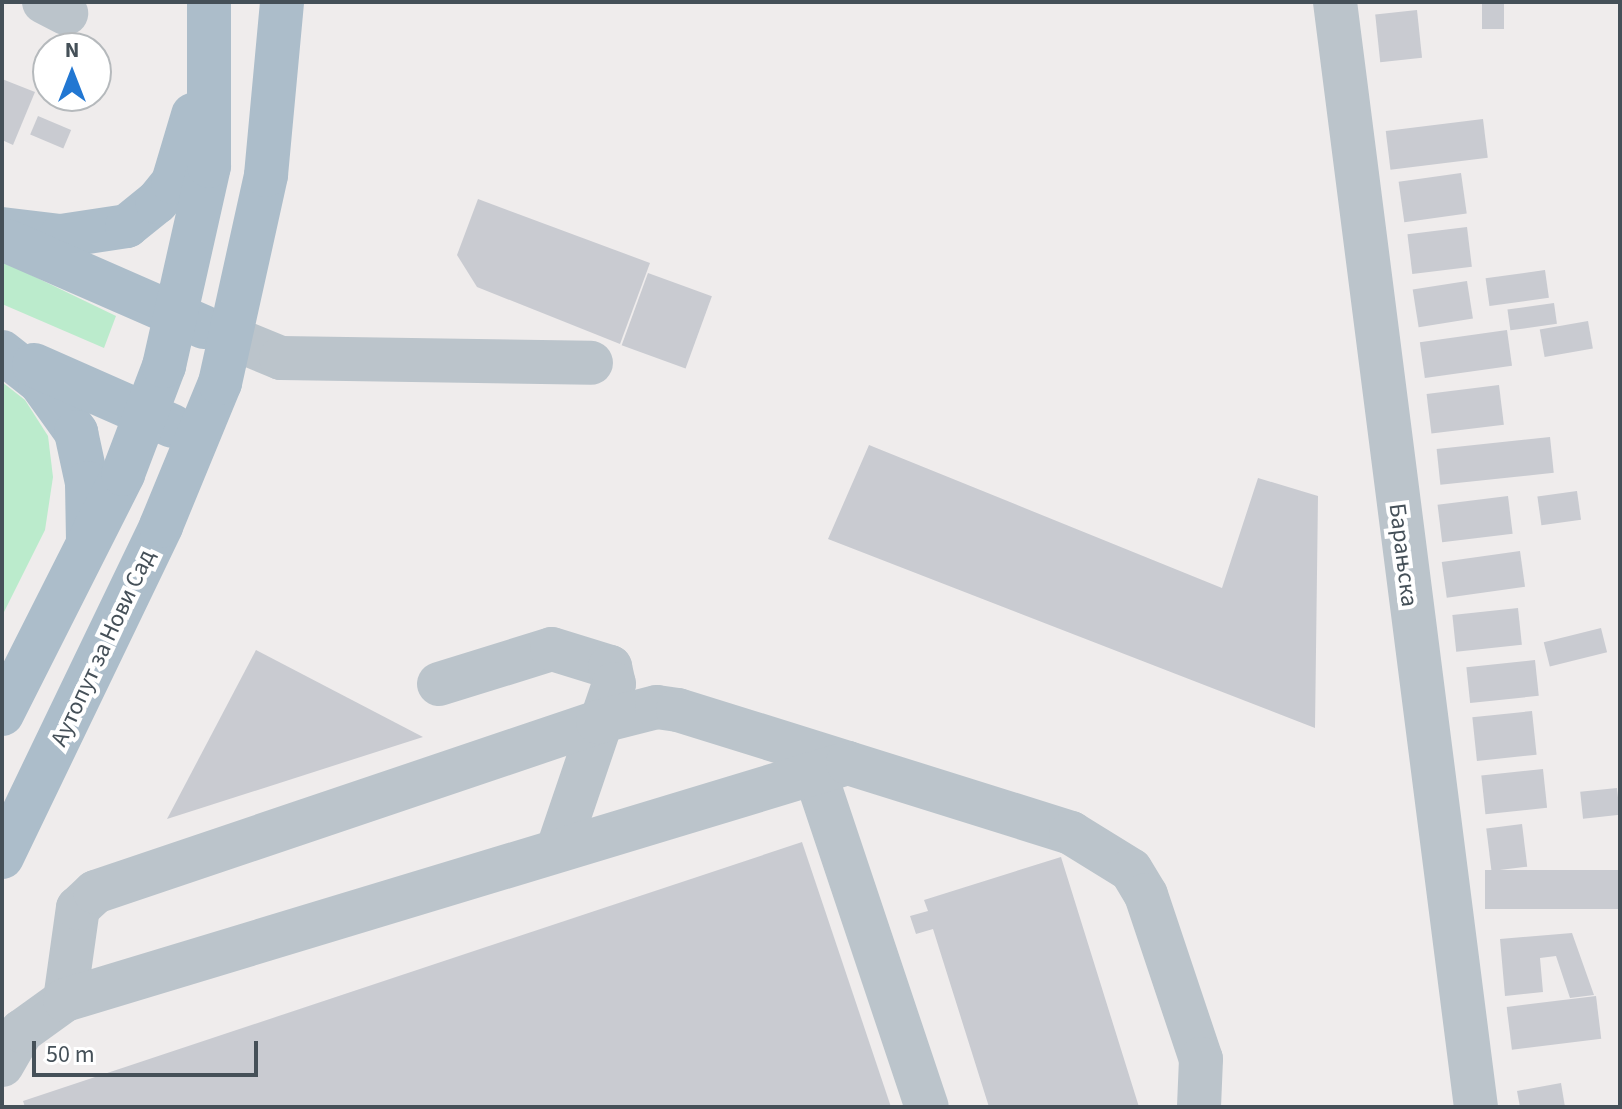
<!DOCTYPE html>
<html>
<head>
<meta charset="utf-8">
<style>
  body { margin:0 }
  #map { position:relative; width:1622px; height:1109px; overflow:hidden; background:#efecec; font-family:"Source Sans 3",sans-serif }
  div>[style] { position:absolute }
  .green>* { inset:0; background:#bbebcc }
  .building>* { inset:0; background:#c9cbd1; transform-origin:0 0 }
  .minor>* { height:44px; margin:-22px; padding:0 22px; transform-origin:22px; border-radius:22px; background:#bbc4cb }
  .major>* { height:44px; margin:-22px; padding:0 22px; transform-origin:22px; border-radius:22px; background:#acbdca }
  span { translate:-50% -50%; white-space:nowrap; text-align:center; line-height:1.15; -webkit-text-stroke:8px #fff; paint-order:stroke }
  .street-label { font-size:24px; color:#455058 }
  .frame { position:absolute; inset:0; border:4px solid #455058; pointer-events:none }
  .north { position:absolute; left:32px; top:32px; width:80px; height:80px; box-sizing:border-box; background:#fff; border:2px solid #b5b9bc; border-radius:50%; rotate:0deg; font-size:22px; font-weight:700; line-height:32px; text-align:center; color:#455058 }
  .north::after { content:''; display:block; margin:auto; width:28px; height:36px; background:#2277d2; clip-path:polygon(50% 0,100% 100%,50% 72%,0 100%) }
  .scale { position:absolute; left:32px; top:1041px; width:226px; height:36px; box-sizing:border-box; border:4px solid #455058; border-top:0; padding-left:10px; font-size:24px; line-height:28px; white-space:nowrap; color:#455058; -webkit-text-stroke:6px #fff; paint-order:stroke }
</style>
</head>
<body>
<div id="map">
  <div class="green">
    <div style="clip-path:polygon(2px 261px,116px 316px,104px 348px,2px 304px)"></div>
    <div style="clip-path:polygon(2px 382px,25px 400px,48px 436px,53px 477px,45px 530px,2px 616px)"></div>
  </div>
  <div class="building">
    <div style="left:1482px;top:2px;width:22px;height:27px"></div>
    <div style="left:1417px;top:10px;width:48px;height:42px;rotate:84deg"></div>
    <div style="clip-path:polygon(2px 79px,35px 92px,13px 145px,2px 140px)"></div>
    <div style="left:38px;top:116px;width:36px;height:20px;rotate:23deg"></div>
    <div style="left:1483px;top:119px;width:39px;height:98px;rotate:83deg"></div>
    <div style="left:1461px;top:173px;width:41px;height:63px;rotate:82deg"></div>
    <div style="clip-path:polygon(478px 199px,650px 263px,620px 344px,477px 287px,457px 255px)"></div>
    <div style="left:1467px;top:227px;width:40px;height:60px;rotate:83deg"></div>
    <div style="left:1545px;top:270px;width:28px;height:60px;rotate:82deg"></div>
    <div style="left:648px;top:273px;width:68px;height:77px;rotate:20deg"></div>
    <div style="left:1467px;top:281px;width:38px;height:55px;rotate:81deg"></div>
    <div style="left:1554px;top:303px;width:21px;height:47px;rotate:82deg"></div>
    <div style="left:1588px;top:321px;width:28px;height:49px;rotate:80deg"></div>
    <div style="left:1507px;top:330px;width:36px;height:88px;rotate:82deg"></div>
    <div style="left:1499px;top:385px;width:40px;height:73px;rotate:83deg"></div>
    <div style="left:1550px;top:437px;width:36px;height:114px;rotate:84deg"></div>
    <div style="clip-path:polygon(869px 445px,1222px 588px,1258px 478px,1318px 496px,1315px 728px,828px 539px)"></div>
    <div style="left:1577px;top:491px;width:29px;height:40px;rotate:82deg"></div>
    <div style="left:1508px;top:496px;width:38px;height:71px;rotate:83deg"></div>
    <div style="left:1520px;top:551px;width:36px;height:79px;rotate:82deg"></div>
    <div style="left:1518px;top:608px;width:37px;height:66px;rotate:84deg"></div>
    <div style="left:1601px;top:628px;width:25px;height:59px;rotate:76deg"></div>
    <div style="clip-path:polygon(256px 650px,423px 737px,167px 819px)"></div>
    <div style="left:1535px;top:660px;width:36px;height:69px;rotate:84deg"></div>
    <div style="left:1532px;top:711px;width:44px;height:60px;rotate:84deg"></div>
    <div style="left:1543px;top:769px;width:39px;height:62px;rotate:84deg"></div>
    <div style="left:1617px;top:788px;width:27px;height:37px;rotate:84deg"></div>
    <div style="left:1522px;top:824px;width:43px;height:36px;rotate:83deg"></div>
    <div style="clip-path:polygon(802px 842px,891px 1107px,25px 1107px,23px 1101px)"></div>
    <div style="clip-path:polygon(1061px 857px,1139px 1107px,989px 1107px,933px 929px,916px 934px,910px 916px,928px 911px,924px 900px)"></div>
    <div style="left:1620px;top:870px;width:39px;height:135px;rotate:90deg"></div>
    <div style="clip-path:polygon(1572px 933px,1594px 995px,1570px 998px,1556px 956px,1540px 958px,1543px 992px,1505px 996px,1500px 939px)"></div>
    <div style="left:1596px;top:996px;width:43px;height:90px;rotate:83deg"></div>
    <div style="clip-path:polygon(1561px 1083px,1565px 1107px,1520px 1107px,1517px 1091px)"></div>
  </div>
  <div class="minor">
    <div style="left:44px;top:2px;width:25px;rotate:27deg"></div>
    <div style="left:1335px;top:2px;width:1114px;rotate:82.73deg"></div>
    <div style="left:232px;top:338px;width:53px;rotate:22.2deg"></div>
    <div style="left:281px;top:358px;width:310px;rotate:0.9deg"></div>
    <div style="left:439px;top:684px;width:118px;rotate:-17.2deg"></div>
    <div style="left:552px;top:649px;width:61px;rotate:17.2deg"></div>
    <div style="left:610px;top:667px;width:17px;rotate:77deg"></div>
    <div style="left:614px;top:684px;width:176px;rotate:108.8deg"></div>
    <div style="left:815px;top:773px;width:352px;rotate:71.5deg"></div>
    <div style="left:65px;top:1000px;width:93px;rotate:-82deg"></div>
    <div style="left:78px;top:908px;width:23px;rotate:-43deg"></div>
    <div style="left:95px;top:892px;width:531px;rotate:-18.67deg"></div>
    <div style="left:598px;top:722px;width:61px;rotate:-14.3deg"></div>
    <div style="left:657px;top:707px;width:21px;rotate:8deg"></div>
    <div style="left:678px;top:710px;width:178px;rotate:17.3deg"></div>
    <div style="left:2px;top:1065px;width:39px;rotate:-60deg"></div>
    <div style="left:22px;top:1031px;width:53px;rotate:-35.8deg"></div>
    <div style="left:65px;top:1000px;width:818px;rotate:-16.84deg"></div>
    <div style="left:848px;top:763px;width:234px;rotate:17.4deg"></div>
    <div style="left:1071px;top:833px;width:70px;rotate:31.7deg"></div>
    <div style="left:1131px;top:870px;width:29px;rotate:59deg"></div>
    <div style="left:1146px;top:895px;width:173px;rotate:71.5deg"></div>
    <div style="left:1201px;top:1059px;width:48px;rotate:92.4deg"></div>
  </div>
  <div class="major">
    <div style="left:2px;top:229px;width:59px;rotate:6.8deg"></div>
    <div style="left:61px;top:236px;width:67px;rotate:-8.6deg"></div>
    <div style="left:127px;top:226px;width:38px;rotate:-39deg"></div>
    <div style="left:157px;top:202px;width:26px;rotate:-51deg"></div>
    <div style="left:173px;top:182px;width:70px;rotate:-73.4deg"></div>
    <div style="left:7px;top:241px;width:215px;rotate:23.6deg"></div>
    <div style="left:2px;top:352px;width:48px;rotate:38.3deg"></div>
    <div style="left:40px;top:382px;width:62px;rotate:54.2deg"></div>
    <div style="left:76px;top:432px;width:52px;rotate:77.8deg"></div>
    <div style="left:87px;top:483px;width:57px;rotate:89deg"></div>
    <div style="left:34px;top:365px;width:151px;rotate:23.8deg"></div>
    <div style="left:2px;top:714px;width:269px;rotate:-63.2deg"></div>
    <div style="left:123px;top:474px;width:116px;rotate:-69.2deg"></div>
    <div style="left:164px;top:366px;width:205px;rotate:-77.3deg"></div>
    <div style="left:209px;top:166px;width:164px;rotate:-90deg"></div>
    <div style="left:2px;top:857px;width:367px;rotate:-64.3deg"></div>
    <div style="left:161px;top:526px;width:155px;rotate:-67.6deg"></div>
    <div style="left:220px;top:383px;width:213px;rotate:-77.5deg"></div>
    <div style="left:266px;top:175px;width:174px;rotate:-84.7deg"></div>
  </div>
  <div class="street-label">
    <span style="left:1403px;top:555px;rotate:83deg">Барањска</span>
    <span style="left:103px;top:648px;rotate:-65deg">Аутопут за Нови Сад</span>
  </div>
  <div class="frame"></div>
  <div class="north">N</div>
  <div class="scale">50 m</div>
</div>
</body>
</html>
